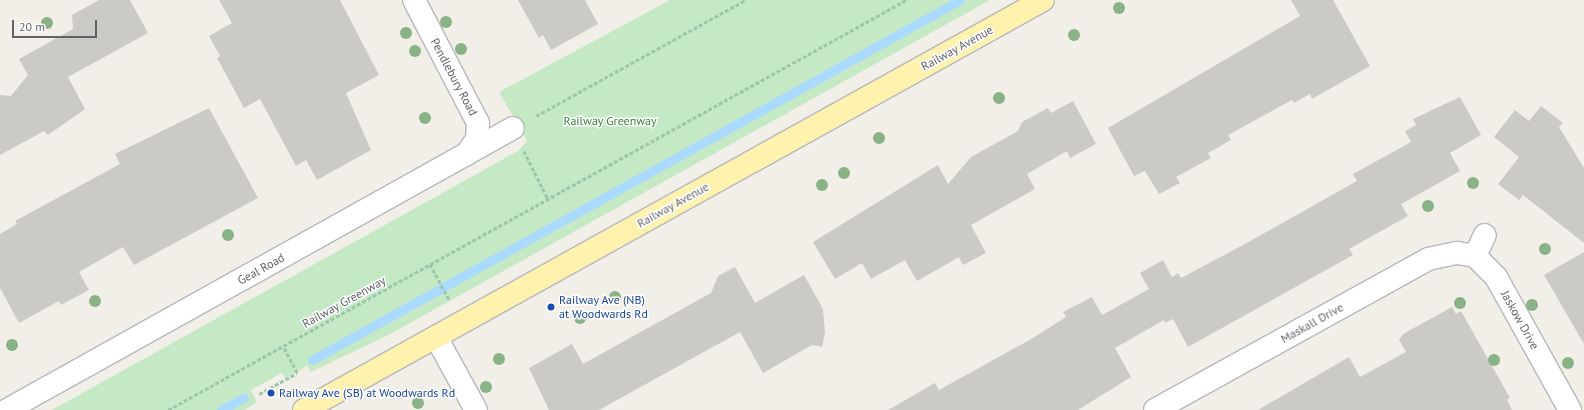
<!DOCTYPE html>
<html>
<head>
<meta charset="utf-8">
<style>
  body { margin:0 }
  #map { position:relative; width:1584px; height:410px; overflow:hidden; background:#f1efe8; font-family:"PT Sans",sans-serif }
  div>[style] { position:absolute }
  .green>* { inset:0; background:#c5e8c5 }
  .stream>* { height:9px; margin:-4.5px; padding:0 4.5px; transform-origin:4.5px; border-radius:4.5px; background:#aadaff }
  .building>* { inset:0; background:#cccac5 }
  .path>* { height:2.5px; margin-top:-1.25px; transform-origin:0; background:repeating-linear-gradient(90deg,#9cc7a9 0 4px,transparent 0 6px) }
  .roads { filter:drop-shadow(1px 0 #b5b8bc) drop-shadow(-1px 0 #b5b8bc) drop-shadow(0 1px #b5b8bc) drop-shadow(0 -1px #b5b8bc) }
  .minor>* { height:22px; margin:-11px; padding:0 11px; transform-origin:11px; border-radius:11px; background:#fff }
  .major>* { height:22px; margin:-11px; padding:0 11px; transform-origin:11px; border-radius:11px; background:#fff2af }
  .trees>* { width:12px; height:12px; margin:-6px; border-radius:50%; background:#89b387 }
  .dots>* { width:11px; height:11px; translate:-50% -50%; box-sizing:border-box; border:2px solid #fff; border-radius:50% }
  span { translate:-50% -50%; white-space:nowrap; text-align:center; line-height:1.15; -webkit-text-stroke:3px #fff; paint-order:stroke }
  .street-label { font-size:12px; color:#5f6368 }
  .park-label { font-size:12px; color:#348238 }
  .transit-label { font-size:12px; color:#164399 }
  .left { translate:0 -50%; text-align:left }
  .scale { position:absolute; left:12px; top:20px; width:85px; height:18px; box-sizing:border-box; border:2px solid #5f6368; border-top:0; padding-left:5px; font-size:12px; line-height:14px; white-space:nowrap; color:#5f6368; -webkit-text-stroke:3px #fff; paint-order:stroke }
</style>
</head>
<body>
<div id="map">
  <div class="green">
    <div style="clip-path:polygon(670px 0,990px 0,392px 333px,311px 372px,307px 366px,285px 378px,282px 373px,251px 390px,257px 402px,245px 410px,52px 410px,518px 151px,527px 141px,499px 92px)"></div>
  </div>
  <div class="stream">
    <div style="left:312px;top:360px;width:741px;rotate:-29.05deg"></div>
    <div style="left:221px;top:410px;width:26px;rotate:-29deg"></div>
  </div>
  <div class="building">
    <div style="clip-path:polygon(99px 0,130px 0,148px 33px,68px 77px,85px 109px,48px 135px,44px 131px,0 155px,0 95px,11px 96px,28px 75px,19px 59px,73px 29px,72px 15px)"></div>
    <div style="clip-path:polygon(219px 0,340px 0,379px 75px,346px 93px,371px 150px,317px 180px,306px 160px,296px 166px,260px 99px,244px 108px,217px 58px,220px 56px,209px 36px,232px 23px)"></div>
    <div style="clip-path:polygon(518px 0,585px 0,598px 24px,551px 50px,543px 35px,539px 38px)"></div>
    <div style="clip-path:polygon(1291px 0,1333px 0,1370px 66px,1312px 99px,1310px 94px,1294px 103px,1292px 100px,1228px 135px,1231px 140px,1208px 153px,1211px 158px,1176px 177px,1180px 183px,1159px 194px,1145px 171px,1134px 176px,1108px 128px,1300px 16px)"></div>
    <div style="clip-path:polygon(1460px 97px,1481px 135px,1450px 153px,1460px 171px,1401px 204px,1408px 216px,1349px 249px,1353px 255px,1188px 347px,1173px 319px,1165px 323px,1164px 320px,1115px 348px,1131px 377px,1078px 410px,888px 410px,935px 383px,939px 390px,1033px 338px,1066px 317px,1063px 312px,1092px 297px,1102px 315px,1149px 289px,1140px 273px,1163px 260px,1172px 277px,1178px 273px,1181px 278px,1245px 244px,1357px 181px,1353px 174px,1411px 142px,1405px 131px,1416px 125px,1413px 119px)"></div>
    <div style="clip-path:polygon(1073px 101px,1096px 144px,1070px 158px,1067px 151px,1027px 174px,1035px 189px,971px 225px,986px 253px,963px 265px,959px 257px,917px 281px,905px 260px,871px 279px,862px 263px,835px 279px,813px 242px,938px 165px,948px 184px,971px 157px,1018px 131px,1022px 122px,1048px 108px,1051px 113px)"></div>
    <div style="clip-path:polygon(1541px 106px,1563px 123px,1559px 127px,1584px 168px,1584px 243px,1523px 195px,1519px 200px,1498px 184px,1519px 157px,1494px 137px,1515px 110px,1529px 121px)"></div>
    <div style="clip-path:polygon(209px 108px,258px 198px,134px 265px,123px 247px,79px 272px,89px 290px,61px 305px,59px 301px,19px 323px,0 288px,0 234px,17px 224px,15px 221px,120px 164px,115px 154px)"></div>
    <div style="clip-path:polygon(1584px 252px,1584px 344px,1544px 275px)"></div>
    <div style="clip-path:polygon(735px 267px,755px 303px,804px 275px,823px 309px,825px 332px,822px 347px,812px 345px,763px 373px,740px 332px,599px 410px,549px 410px,529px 368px,572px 344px,583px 364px,711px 293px,718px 276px)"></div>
    <div style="clip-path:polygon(1452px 307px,1456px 314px,1461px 311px,1510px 398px,1507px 400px,1512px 410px,1258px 410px,1349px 357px,1360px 377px,1406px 352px,1399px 340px,1403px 334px)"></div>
  </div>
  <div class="path">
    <div style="left:536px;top:116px;width:239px;rotate:-29deg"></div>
    <div style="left:524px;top:151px;width:54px;rotate:63.4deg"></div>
    <div style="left:430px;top:264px;width:42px;rotate:61.6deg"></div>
    <div style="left:259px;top:394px;width:43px;rotate:-28.9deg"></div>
    <div style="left:297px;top:373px;width:30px;rotate:-118deg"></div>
    <div style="left:168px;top:410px;width:844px;rotate:-29.05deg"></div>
  </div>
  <div class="roads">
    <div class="minor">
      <div style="left:414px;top:0;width:139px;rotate:62.5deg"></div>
      <div style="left:478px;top:123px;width:16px;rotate:94deg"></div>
      <div style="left:477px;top:139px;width:19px;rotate:125deg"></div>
      <div style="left:1475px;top:256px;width:30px;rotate:45deg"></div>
      <div style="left:1496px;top:277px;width:152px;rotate:60.9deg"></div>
      <div style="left:1475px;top:256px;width:23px;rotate:-65deg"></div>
      <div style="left:436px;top:337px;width:83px;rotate:61.3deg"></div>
      <div style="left:7px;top:410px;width:579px;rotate:-29.13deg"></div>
      <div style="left:1155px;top:410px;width:312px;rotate:-28.9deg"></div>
      <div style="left:1428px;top:259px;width:30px;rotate:-12deg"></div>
      <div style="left:1457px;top:253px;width:18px;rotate:9deg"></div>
    </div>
    <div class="major">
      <div style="left:304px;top:410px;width:845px;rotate:-29.02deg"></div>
    </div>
  </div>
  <div class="trees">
    <div style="left:1119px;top:8px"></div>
    <div style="left:446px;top:22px"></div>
    <div style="left:47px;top:23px"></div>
    <div style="left:406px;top:33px"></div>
    <div style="left:1074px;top:35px"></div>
    <div style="left:461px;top:49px"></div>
    <div style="left:415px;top:51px"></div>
    <div style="left:999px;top:98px"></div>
    <div style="left:425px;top:118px"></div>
    <div style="left:879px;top:138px"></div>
    <div style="left:844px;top:173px"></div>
    <div style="left:1473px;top:183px"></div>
    <div style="left:822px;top:185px"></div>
    <div style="left:1428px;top:206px"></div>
    <div style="left:228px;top:235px"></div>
    <div style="left:1545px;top:249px"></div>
    <div style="left:615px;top:297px"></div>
    <div style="left:95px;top:301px"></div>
    <div style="left:1460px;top:303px"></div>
    <div style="left:1532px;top:305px"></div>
    <div style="left:580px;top:318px"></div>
    <div style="left:12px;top:345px"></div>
    <div style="left:499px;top:359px"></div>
    <div style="left:1494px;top:360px"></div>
    <div style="left:1568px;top:363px"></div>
    <div style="left:486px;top:387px"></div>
    <div style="left:418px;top:403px"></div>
  </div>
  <div class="dots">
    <div style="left:551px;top:307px;background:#1a4fb4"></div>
    <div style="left:271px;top:393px;background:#1a4fb4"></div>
  </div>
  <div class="street-label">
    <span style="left:957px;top:48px;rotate:-29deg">Railway Avenue</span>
    <span style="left:454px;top:77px;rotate:62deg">Pendlebury Road</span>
    <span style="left:673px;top:205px;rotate:-29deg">Railway Avenue</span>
    <span style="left:261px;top:269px;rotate:-29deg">Geal Road</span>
    <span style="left:344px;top:302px;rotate:-29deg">Railway Greenway</span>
    <span style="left:1520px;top:320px;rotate:61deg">Jaskow Drive</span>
    <span style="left:1312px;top:323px;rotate:-29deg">Maskall Drive</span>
  </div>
  <div class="park-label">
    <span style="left:610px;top:121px">Railway Greenway</span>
  </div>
  <div class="transit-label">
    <span class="left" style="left:559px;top:307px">Railway Ave (NB)<br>at Woodwards Rd</span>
    <span class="left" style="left:279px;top:393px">Railway Ave (SB) at Woodwards Rd</span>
  </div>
  <div class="scale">20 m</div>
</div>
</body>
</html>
